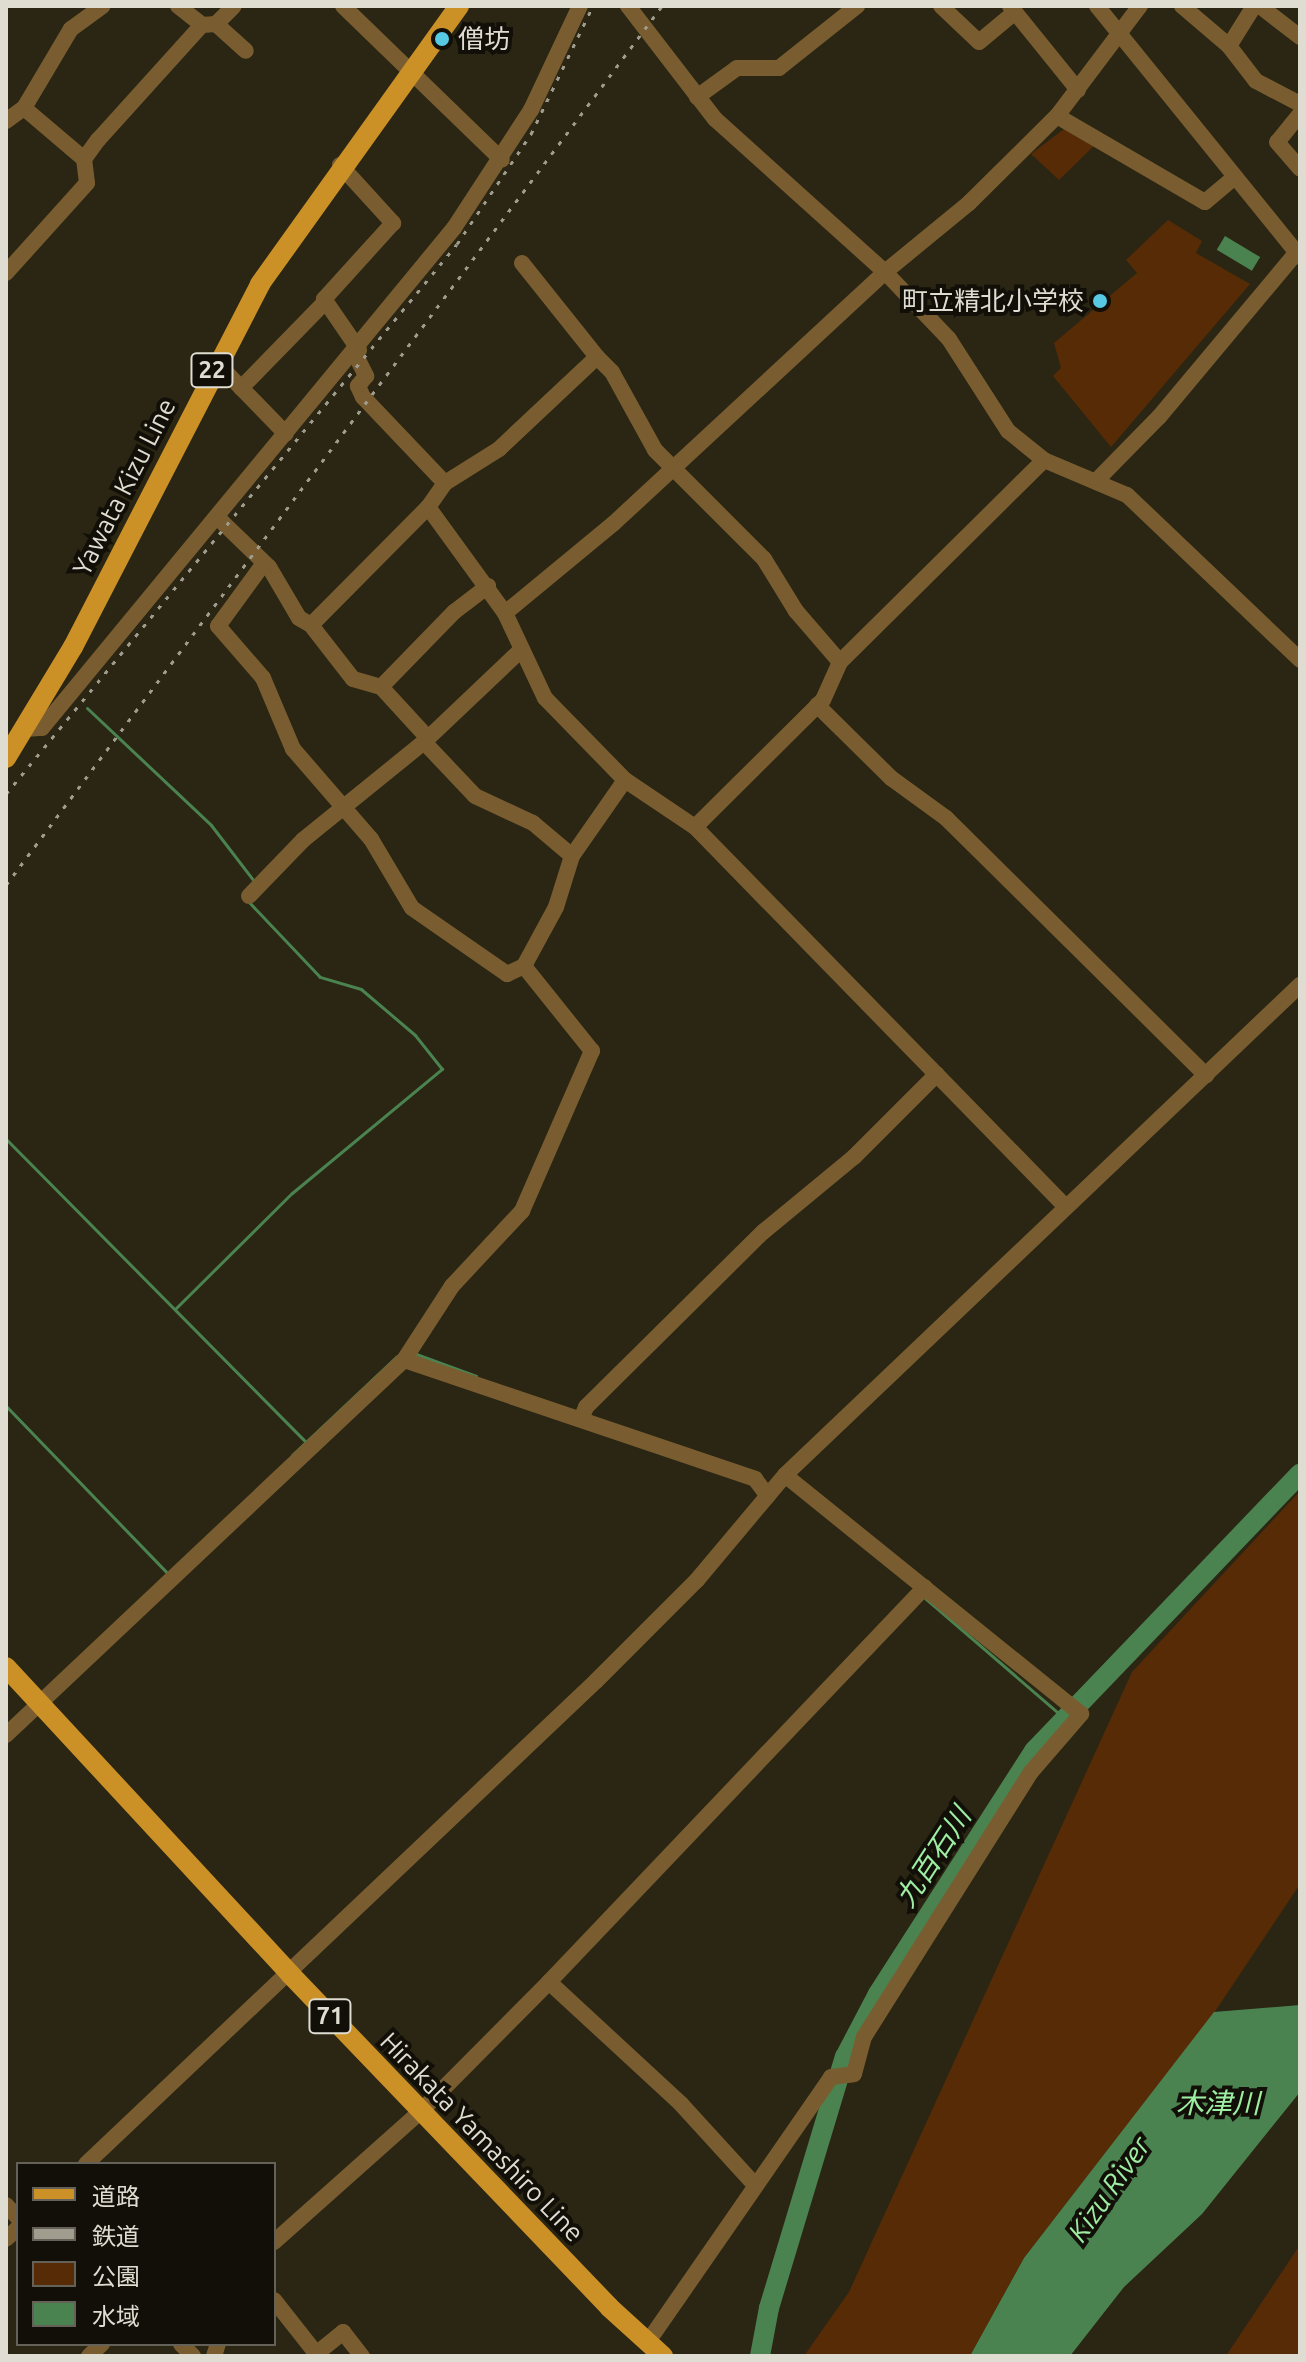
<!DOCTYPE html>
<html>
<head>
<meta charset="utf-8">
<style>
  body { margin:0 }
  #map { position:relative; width:1306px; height:2362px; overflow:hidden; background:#2a2613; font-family:Ubuntu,"Noto Sans JP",sans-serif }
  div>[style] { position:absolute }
  .green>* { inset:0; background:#572b06 }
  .water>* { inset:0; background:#4b8350; transform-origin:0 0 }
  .stream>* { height:3px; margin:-1.5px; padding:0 1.5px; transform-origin:1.5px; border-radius:1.5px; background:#4b8350 }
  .river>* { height:20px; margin:-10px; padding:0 10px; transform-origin:10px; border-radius:10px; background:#4b8350 }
  .minor>* { height:16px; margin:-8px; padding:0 8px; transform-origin:8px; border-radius:8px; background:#795d30 }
  .major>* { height:20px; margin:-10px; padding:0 10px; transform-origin:10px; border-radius:10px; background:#cc9126 }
  .rail>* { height:3px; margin-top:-1.5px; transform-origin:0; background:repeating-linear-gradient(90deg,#a09d8f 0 4px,transparent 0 12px) }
  .dots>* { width:22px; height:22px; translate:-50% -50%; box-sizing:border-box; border:4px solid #110f07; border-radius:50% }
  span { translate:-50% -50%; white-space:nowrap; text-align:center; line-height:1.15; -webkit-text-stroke:8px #110f07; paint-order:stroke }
  .shield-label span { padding:2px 6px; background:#110f07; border:2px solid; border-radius:6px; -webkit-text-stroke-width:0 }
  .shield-label { font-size:24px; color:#dfddd1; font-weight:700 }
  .poi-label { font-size:26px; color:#dfddd1 }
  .left { translate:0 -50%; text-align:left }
  .right { translate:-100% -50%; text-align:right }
  .street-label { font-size:26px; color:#dfddd1 }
  .water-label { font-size:28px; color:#9deda3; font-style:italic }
  .frame { position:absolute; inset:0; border:8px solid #dfddd1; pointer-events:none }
  .legend { position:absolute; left:16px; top:2162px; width:260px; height:184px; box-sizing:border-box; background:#110f07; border:2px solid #636158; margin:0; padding:10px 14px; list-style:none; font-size:24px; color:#dfddd1 }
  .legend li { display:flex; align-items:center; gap:16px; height:40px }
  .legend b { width:40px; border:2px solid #636158 }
</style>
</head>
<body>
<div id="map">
  <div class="green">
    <div style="clip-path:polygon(1064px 129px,1095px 145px,1059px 180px,1031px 154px)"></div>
    <div style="clip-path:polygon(1168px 220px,1202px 241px,1196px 253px,1250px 284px,1111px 447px,1053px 376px,1061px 368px,1054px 343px,1137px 273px,1126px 260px)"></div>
    <div style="clip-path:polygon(1300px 1491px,1300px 1884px,1214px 2013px,1024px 2258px,970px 2356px,804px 2356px,849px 2292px,1132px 1672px)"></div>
    <div style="clip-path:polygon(1300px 2245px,1300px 2356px,1226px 2356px)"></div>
  </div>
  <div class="water">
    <div style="left:1225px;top:236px;width:41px;height:16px;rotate:31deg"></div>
    <div style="clip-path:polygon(1300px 2005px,1300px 2092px,1202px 2214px,1124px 2287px,1070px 2356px,970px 2356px,1024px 2258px,1214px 2012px)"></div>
  </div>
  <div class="stream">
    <div style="left:87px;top:708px;width:170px;rotate:43.3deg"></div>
    <div style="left:211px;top:825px;width:71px;rotate:52.5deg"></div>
    <div style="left:6px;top:1139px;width:425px;rotate:45.3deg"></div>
    <div style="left:175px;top:1309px;width:165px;rotate:-44.8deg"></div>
    <div style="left:292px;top:1193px;width:195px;rotate:-39.6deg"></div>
    <div style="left:442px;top:1069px;width:43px;rotate:-128.5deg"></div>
    <div style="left:415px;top:1035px;width:71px;rotate:-139.6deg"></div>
    <div style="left:361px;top:989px;width:43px;rotate:-163.7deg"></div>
    <div style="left:320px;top:977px;width:105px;rotate:-133.5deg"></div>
    <div style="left:416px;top:1354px;width:64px;rotate:20.1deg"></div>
    <div style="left:6px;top:1406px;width:232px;rotate:46deg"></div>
    <div style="left:292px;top:1455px;width:144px;rotate:-43.3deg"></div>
    <div style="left:925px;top:1598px;width:185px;rotate:40.8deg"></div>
  </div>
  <div class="river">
    <div style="left:760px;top:2356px;width:49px;rotate:-79.4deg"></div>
    <div style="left:769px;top:2308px;width:262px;rotate:-73.2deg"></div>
    <div style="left:845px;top:2057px;width:71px;rotate:-62.4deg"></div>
    <div style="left:878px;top:1994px;width:289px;rotate:-57.3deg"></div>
    <div style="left:1034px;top:1751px;width:384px;rotate:-46.2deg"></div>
  </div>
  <div class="minor">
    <div style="left:178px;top:6px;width:31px;rotate:38deg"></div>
    <div style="left:343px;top:6px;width:221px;rotate:44.1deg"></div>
    <div style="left:941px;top:6px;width:52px;rotate:43.5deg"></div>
    <div style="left:979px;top:42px;width:47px;rotate:-39.8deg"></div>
    <div style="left:1010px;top:6px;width:108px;rotate:51deg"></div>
    <div style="left:1097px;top:6px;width:323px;rotate:51deg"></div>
    <div style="left:1182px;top:6px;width:62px;rotate:40.4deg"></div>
    <div style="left:1229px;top:46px;width:44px;rotate:52.4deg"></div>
    <div style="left:1256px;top:81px;width:50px;rotate:27.6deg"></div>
    <div style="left:1260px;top:6px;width:51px;rotate:37.8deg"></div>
    <div style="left:216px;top:24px;width:40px;rotate:42deg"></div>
    <div style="left:1229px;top:46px;width:47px;rotate:-58deg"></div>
    <div style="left:697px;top:97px;width:49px;rotate:-35.9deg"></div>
    <div style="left:737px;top:68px;width:42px"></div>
    <div style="left:779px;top:68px;width:100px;rotate:-38.5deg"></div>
    <div style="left:24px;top:108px;width:92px;rotate:-59.3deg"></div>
    <div style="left:71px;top:29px;width:39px;rotate:-36deg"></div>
    <div style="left:1300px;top:114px;width:36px;rotate:129deg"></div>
    <div style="left:1277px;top:142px;width:35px;rotate:49deg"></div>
    <div style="left:1057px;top:116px;width:171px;rotate:30.2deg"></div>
    <div style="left:1205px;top:202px;width:39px;rotate:-40deg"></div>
    <div style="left:6px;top:121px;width:22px;rotate:-36deg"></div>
    <div style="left:24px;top:108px;width:79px;rotate:40.4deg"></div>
    <div style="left:340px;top:165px;width:79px;rotate:47.6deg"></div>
    <div style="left:393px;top:223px;width:103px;rotate:132.2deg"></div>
    <div style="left:324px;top:299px;width:62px;rotate:55.5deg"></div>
    <div style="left:522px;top:263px;width:120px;rotate:51.4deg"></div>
    <div style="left:6px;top:273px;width:121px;rotate:-48deg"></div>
    <div style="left:87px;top:183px;width:24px;rotate:-97deg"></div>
    <div style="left:84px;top:159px;width:24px;rotate:-54deg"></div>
    <div style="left:98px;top:140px;width:155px;rotate:-47.9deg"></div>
    <div style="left:202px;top:25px;width:14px;rotate:-4deg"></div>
    <div style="left:216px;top:24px;width:25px;rotate:-45deg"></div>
    <div style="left:355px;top:354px;width:25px;rotate:63deg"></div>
    <div style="left:366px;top:376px;width:13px;rotate:129deg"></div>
    <div style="left:358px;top:386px;width:12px;rotate:66deg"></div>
    <div style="left:363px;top:397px;width:119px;rotate:46.4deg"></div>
    <div style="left:445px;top:483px;width:29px;rotate:125deg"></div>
    <div style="left:428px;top:507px;width:131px;rotate:54deg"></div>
    <div style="left:505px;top:613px;width:94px;rotate:64.8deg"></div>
    <div style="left:545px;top:698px;width:115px;rotate:45.7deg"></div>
    <div style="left:216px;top:362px;width:100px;rotate:45.8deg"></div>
    <div style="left:241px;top:388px;width:119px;rotate:-45.7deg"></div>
    <div style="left:1044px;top:460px;width:90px;rotate:22.9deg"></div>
    <div style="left:1127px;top:495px;width:239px;rotate:43.6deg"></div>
    <div style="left:1098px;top:479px;width:87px;rotate:-45.5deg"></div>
    <div style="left:1159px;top:417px;width:214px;rotate:-50.1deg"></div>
    <div style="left:445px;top:483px;width:64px;rotate:-32.2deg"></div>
    <div style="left:499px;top:449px;width:134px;rotate:-43.2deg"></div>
    <div style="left:597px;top:357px;width:21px;rotate:45deg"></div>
    <div style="left:612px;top:372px;width:89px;rotate:61.1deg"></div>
    <div style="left:655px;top:450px;width:154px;rotate:45deg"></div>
    <div style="left:764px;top:559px;width:61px;rotate:58.4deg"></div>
    <div style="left:796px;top:611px;width:67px;rotate:49.2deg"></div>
    <div style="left:217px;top:517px;width:72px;rotate:43.9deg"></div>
    <div style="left:269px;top:567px;width:59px;rotate:59.5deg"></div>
    <div style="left:299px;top:618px;width:14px;rotate:30deg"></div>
    <div style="left:264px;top:563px;width:78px;rotate:126.1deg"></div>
    <div style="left:218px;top:626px;width:69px;rotate:49.1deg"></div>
    <div style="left:263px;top:678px;width:77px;rotate:67.1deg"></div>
    <div style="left:293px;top:749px;width:119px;rotate:49.1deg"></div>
    <div style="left:371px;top:839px;width:80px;rotate:59.3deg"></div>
    <div style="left:412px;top:908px;width:116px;rotate:34.8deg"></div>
    <div style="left:507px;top:974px;width:19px;rotate:-25deg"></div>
    <div style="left:505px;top:613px;width:140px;rotate:-39.5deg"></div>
    <div style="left:613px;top:524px;width:371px;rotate:-42.8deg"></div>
    <div style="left:885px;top:272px;width:229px;rotate:-138deg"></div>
    <div style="left:715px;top:119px;width:143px;rotate:-127.6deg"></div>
    <div style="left:381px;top:687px;width:105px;rotate:-45.8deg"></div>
    <div style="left:454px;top:612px;width:43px;rotate:-37.4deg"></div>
    <div style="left:817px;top:705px;width:104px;rotate:44.6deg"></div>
    <div style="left:891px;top:778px;width:68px;rotate:36deg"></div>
    <div style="left:946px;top:818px;width:366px;rotate:44.7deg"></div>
    <div style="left:26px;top:729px;width:16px;rotate:-4deg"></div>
    <div style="left:42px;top:728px;width:648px;rotate:-50.51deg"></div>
    <div style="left:454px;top:228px;width:141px;rotate:-56.9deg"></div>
    <div style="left:531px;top:110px;width:115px;rotate:-64.8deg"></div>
    <div style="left:427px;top:737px;width:68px;rotate:-132.6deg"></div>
    <div style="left:381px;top:687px;width:29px;rotate:-164deg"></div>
    <div style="left:353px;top:679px;width:68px;rotate:-127.9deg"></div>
    <div style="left:311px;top:625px;width:166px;rotate:-45.2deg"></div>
    <div style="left:424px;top:742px;width:74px;rotate:46.6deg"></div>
    <div style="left:475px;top:796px;width:64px;rotate:25deg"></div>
    <div style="left:533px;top:823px;width:51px;rotate:40.2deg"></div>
    <div style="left:695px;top:827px;width:531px;rotate:45.69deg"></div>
    <div style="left:249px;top:896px;width:78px;rotate:-46deg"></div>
    <div style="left:303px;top:840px;width:156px;rotate:-39deg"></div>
    <div style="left:424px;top:742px;width:132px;rotate:-43.5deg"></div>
    <div style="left:404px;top:1360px;width:371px;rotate:18.7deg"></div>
    <div style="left:755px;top:1479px;width:21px;rotate:53deg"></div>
    <div style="left:581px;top:1419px;width:13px;rotate:-67deg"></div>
    <div style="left:586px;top:1407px;width:249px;rotate:-44.7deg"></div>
    <div style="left:763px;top:1232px;width:118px;rotate:-39.5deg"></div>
    <div style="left:854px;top:1157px;width:117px;rotate:-45deg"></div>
    <div style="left:6px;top:1735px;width:547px;rotate:-43.3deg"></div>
    <div style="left:404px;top:1360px;width:88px;rotate:-57deg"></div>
    <div style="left:452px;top:1286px;width:103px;rotate:-47deg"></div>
    <div style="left:522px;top:1211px;width:175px;rotate:-66.4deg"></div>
    <div style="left:592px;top:1051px;width:109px;rotate:-128.7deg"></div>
    <div style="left:524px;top:966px;width:67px;rotate:-61.5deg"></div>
    <div style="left:556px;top:907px;width:53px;rotate:-72.6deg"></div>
    <div style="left:572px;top:856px;width:93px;rotate:-55.1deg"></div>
    <div style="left:625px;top:780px;width:84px;rotate:33.9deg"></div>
    <div style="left:695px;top:827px;width:180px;rotate:-44.8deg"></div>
    <div style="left:823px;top:700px;width:42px;rotate:-65.9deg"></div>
    <div style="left:840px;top:662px;width:287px;rotate:-44.7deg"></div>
    <div style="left:1044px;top:460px;width:46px;rotate:-141.1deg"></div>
    <div style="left:1008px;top:431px;width:109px;rotate:-122.7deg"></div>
    <div style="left:949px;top:339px;width:93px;rotate:-133.7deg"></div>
    <div style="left:885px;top:272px;width:109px;rotate:-39.4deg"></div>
    <div style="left:969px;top:203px;width:124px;rotate:-44.7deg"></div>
    <div style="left:1057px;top:116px;width:138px;rotate:-53deg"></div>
    <div style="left:549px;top:1982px;width:180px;rotate:42.7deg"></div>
    <div style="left:681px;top:2104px;width:108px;rotate:47.6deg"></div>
    <div style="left:86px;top:2164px;width:702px;rotate:-43.44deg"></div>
    <div style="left:596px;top:1681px;width:143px;rotate:-45deg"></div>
    <div style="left:697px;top:1580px;width:137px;rotate:-50deg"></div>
    <div style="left:785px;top:1475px;width:711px;rotate:-43.58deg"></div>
    <div style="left:6px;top:2205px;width:18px;rotate:47deg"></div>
    <div style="left:6px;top:2239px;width:16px;rotate:-43deg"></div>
    <div style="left:274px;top:2242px;width:197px;rotate:-41.7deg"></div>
    <div style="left:421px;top:2111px;width:182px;rotate:-45.2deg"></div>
    <div style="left:549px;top:1982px;width:545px;rotate:-46.41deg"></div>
    <div style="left:274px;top:2300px;width:71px;rotate:51.8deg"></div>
    <div style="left:654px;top:2333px;width:311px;rotate:-55.3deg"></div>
    <div style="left:831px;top:2077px;width:23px;rotate:-7deg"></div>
    <div style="left:854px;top:2074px;width:38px;rotate:-75deg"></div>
    <div style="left:864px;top:2037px;width:313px;rotate:-57.8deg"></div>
    <div style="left:1031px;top:1772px;width:77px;rotate:-49.2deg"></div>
    <div style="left:1081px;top:1714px;width:380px;rotate:-141.1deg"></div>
    <div style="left:181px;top:2344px;width:17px;rotate:45deg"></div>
    <div style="left:316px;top:2354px;width:35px;rotate:-39deg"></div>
    <div style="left:343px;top:2332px;width:31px;rotate:52deg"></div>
    <div style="left:89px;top:2356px;width:18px;rotate:-43deg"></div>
    <div style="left:214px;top:2356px;width:13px;rotate:-72deg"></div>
  </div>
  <div class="major">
    <div style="left:6px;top:758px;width:130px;rotate:-58.9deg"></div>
    <div style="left:73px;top:647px;width:408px;rotate:-62.7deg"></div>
    <div style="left:260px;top:284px;width:342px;rotate:-54.4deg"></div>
    <div style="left:6px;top:1667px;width:418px;rotate:47.2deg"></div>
    <div style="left:290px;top:1974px;width:461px;rotate:46.2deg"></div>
    <div style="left:609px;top:2307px;width:73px;rotate:42.2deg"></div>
  </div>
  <div class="rail">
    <div style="left:6px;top:794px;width:711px;rotate:-50.65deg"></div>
    <div style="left:457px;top:244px;width:133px;rotate:-56.1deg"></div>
    <div style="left:531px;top:134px;width:142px;rotate:-64.2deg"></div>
    <div style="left:6px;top:885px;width:1097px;rotate:-53.27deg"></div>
  </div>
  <div class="dots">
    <div style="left:442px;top:39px;background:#57c9e3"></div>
    <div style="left:1100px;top:301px;background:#57c9e3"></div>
  </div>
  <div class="shield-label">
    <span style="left:212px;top:370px">22</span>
    <span style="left:330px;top:2016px">71</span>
  </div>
  <div class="poi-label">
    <span class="left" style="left:458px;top:39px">僧坊</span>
    <span class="right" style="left:1084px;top:301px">町立精北小学校</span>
  </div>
  <div class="street-label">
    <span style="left:124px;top:487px;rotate:-63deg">Yawata Kizu Line</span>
    <span style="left:482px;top:2137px;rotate:46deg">Hirakata Yamashiro Line</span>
  </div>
  <div class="water-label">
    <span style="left:933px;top:1857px;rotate:-57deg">九百石川</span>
    <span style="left:1218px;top:2103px">木津川</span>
    <span style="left:1109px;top:2189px;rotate:-55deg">Kizu River</span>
  </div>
  <div class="frame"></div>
  <ul class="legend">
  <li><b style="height:10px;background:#cc9126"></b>道路</li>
  <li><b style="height:10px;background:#a09d8f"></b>鉄道</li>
  <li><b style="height:22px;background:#572b06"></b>公園</li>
  <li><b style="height:22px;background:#4b8350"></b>水域</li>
  </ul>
</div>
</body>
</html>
